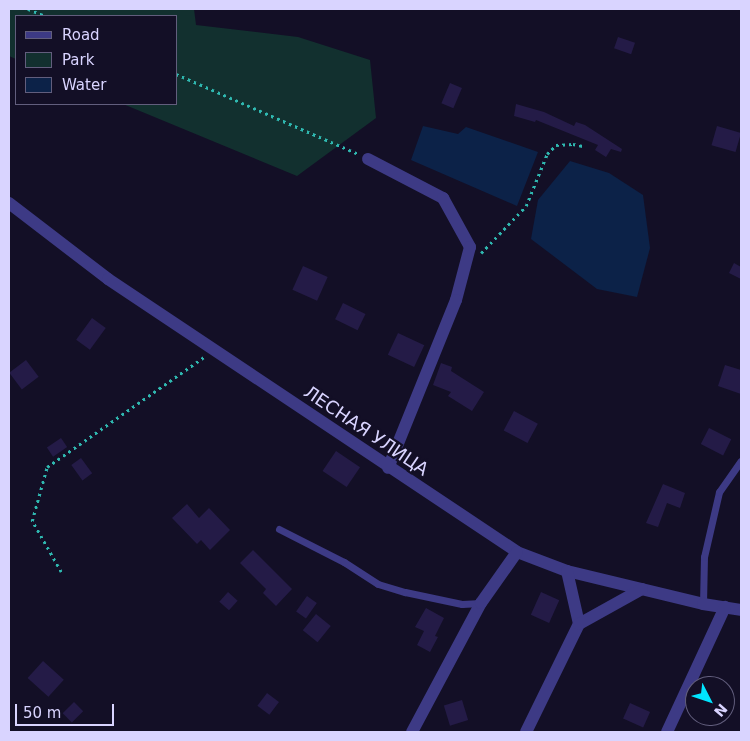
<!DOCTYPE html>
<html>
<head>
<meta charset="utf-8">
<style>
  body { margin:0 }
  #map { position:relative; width:750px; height:741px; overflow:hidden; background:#130f26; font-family:"DejaVu Sans",sans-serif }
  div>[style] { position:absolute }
  .green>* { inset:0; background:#12302f }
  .water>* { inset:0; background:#0c2248 }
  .building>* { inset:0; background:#241b47; transform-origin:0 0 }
  .path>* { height:2.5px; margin-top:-1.25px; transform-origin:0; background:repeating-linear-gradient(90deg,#2fb8b0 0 2.5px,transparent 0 6.5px) }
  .lane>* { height:7px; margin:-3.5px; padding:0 3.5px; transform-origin:3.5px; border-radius:3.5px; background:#3d3a85 }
  .street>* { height:12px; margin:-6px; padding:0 6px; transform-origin:6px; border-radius:6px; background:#3d3a85 }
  span { translate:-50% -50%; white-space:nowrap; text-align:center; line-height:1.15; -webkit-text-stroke:4.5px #130f26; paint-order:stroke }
  .street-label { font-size:18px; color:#d9d4ff }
  .frame { position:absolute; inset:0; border:10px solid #d9d4ff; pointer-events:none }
  .legend { position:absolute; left:15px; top:15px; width:162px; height:90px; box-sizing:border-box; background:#130f26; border:1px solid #625e7d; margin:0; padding:6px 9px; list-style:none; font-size:15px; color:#d9d4ff }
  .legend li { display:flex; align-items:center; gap:10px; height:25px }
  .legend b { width:25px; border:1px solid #625e7d }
  .north { position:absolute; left:685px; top:676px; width:50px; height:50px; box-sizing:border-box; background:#130f26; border:1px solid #625e7d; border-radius:50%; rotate:131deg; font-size:14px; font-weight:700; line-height:20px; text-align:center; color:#d9d4ff }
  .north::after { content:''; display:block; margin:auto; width:18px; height:22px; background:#00e5ff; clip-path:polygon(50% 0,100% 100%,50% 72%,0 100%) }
  .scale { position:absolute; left:15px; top:704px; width:99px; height:22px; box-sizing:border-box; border:2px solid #d9d4ff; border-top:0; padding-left:6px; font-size:15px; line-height:18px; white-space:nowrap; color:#d9d4ff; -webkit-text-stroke:4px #130f26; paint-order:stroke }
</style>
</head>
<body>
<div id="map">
  <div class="green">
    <div style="clip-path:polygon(9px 9px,194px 9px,196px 25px,298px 37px,370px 60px,376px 118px,297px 176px,123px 104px,176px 104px,176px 16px,16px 16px,16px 59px,9px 56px)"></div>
  </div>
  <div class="water">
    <div style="clip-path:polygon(423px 126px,458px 134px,466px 127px,538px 152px,517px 206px,411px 160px)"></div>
    <div style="clip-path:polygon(570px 161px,609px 173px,643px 195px,650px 248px,637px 297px,597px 289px,531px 239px,538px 200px)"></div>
  </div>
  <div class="building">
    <div style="left:618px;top:37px;width:18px;height:12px;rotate:19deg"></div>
    <div style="left:450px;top:83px;width:13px;height:22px;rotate:23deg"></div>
    <div style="clip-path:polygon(516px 104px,544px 112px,574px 126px,576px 122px,585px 125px,622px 149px,621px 152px,611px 149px,606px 157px,595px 150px,598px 145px,536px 120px,535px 122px,514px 116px)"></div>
    <div style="left:717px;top:126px;width:25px;height:20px;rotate:16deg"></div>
    <div style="clip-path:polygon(734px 263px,741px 267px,741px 279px,729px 273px)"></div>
    <div style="left:303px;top:266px;width:27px;height:26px;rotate:24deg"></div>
    <div style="left:343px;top:303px;width:25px;height:18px;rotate:26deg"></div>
    <div style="left:92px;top:318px;width:17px;height:27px;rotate:36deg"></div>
    <div style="left:398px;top:333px;width:29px;height:24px;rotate:25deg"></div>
    <div style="left:26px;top:360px;width:21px;height:21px;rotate:53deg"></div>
    <div style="clip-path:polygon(441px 363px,452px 367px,451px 371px,484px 392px,472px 411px,448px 396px,451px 392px,433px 385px)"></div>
    <div style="clip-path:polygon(725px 365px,741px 370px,741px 394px,718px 386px)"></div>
    <div style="left:514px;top:411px;width:27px;height:22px;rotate:28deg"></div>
    <div style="left:709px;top:428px;width:25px;height:18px;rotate:27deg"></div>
    <div style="left:61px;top:438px;width:11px;height:17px;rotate:56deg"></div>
    <div style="left:336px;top:451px;width:29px;height:24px;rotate:34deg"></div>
    <div style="left:81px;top:458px;width:19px;height:12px;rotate:54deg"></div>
    <div style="clip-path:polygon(663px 484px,685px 493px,680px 508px,667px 503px,658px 527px,646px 523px)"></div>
    <div style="clip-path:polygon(187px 504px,199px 518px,209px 508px,230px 530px,210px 550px,201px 540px,197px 544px,172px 518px)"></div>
    <div style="clip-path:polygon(253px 550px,292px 589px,276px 606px,263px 593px,266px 589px,240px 563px)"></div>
    <div style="left:228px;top:592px;width:13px;height:13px;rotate:42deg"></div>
    <div style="left:541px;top:592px;width:20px;height:25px;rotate:24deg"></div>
    <div style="left:307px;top:596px;width:12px;height:19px;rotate:35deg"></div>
    <div style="clip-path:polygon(426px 608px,444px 618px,435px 636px,438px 637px,430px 652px,417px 645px,424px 631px,415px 627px)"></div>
    <div style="left:316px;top:614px;width:19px;height:21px;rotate:39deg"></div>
    <div style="left:43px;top:661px;width:28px;height:23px;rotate:42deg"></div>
    <div style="left:267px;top:693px;width:15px;height:16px;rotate:37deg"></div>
    <div style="left:462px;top:700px;width:21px;height:19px;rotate:73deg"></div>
    <div style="left:74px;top:702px;width:13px;height:16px;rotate:45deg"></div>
    <div style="left:630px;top:703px;width:22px;height:17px;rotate:24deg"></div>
  </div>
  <div class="path">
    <div style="left:28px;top:9px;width:18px;rotate:22deg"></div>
    <div style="left:176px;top:74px;width:199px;rotate:23.7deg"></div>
    <div style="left:481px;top:253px;width:65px;rotate:-46.2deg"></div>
    <div style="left:526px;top:206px;width:56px;rotate:-68deg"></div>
    <div style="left:547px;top:154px;width:13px;rotate:-45deg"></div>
    <div style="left:556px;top:145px;width:17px;rotate:-3deg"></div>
    <div style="left:573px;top:144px;width:10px;rotate:11deg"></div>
    <div style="left:61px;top:572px;width:59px;rotate:-119.6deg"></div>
    <div style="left:32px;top:521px;width:56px;rotate:-74.5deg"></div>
    <div style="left:47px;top:467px;width:192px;rotate:-35deg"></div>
  </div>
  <div class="lane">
    <div style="left:279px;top:529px;width:73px;rotate:26.9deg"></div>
    <div style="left:344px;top:562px;width:40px;rotate:32.9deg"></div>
    <div style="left:378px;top:584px;width:28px;rotate:17deg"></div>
    <div style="left:405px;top:592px;width:58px;rotate:11.9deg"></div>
    <div style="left:462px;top:604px;width:19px;rotate:-3deg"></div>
    <div style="left:703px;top:604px;width:47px;rotate:-88.8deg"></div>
    <div style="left:704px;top:557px;width:67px;rotate:-77deg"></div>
    <div style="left:719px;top:492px;width:38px;rotate:-55deg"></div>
  </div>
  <div class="street">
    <div style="left:368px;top:159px;width:85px;rotate:27.5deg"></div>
    <div style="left:443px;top:198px;width:56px;rotate:61.1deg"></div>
    <div style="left:470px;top:247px;width:55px;rotate:104.8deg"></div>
    <div style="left:456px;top:300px;width:181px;rotate:112deg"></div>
    <div style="left:9px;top:203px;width:125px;rotate:37.5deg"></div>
    <div style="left:108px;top:279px;width:492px;rotate:33.7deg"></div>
    <div style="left:517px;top:552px;width:53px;rotate:20.8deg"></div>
    <div style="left:567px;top:571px;width:140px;rotate:13.6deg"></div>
    <div style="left:703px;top:604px;width:38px;rotate:9deg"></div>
    <div style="left:567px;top:571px;width:54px;rotate:77.2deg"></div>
    <div style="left:412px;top:732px;width:146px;rotate:-61.9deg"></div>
    <div style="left:481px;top:603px;width:62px;rotate:-54.8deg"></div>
    <div style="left:526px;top:732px;width:120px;rotate:-63.9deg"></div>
    <div style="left:579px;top:624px;width:72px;rotate:-29.1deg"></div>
    <div style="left:667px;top:732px;width:138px;rotate:-65.1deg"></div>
  </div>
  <div class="street-label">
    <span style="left:366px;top:431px;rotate:34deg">ЛЕСНАЯ УЛИЦА</span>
  </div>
  <div class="frame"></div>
  <ul class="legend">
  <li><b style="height:6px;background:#3d3a85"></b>Road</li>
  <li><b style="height:14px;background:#12302f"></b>Park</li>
  <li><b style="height:14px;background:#0c2248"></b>Water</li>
  </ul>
  <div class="north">N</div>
  <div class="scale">50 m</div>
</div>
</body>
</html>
